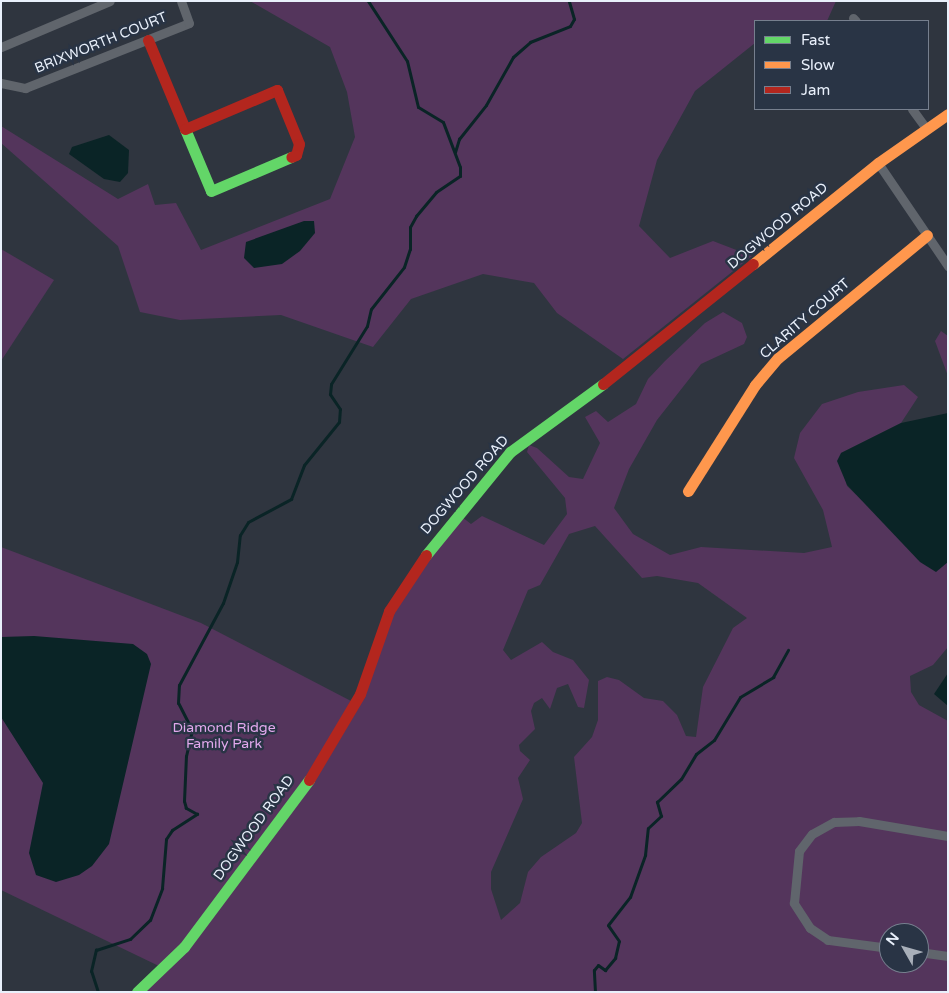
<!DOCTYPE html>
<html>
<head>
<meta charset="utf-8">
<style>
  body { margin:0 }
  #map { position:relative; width:949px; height:993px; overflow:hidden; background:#2f353f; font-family:"Varela Round",sans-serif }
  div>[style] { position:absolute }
  .green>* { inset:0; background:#54355c }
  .water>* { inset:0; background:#0a2426 }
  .stream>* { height:3px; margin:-1.5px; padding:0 1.5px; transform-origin:1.5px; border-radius:1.5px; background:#0a2426 }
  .street>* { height:9px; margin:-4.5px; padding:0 4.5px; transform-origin:4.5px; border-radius:4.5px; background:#60656c }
  .fast>* { height:11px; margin:-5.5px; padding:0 5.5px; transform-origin:5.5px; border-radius:5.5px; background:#63d668 }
  .slow>* { height:11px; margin:-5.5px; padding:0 5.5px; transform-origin:5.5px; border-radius:5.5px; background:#ff974d }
  .jam>* { height:11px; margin:-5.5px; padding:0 5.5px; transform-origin:5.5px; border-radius:5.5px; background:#b3261e }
  span { translate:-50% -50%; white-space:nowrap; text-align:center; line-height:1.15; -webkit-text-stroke:5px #293445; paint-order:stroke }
  .street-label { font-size:14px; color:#e9f0fb }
  .park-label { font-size:14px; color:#e2a8ed }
  .frame { position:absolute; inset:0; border:2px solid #e9f0fb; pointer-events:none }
  .legend { position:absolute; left:754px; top:20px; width:175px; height:90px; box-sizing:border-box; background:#293445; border:1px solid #767f8e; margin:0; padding:6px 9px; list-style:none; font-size:15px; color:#e9f0fb }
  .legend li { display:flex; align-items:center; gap:10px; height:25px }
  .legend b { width:25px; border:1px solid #767f8e }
  .north { position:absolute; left:879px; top:923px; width:50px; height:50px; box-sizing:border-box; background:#293445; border:1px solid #767f8e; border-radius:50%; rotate:308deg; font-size:14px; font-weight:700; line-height:20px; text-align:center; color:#e9f0fb }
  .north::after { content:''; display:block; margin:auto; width:18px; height:22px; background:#a8afb9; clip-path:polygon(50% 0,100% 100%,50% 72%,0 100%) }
</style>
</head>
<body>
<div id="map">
  <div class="green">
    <div style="clip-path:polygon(250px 1px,836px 1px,827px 21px,755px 21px,755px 43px,695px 91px,657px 160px,639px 226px,670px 258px,713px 241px,752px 256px,623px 359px,557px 313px,534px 283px,483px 274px,411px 299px,373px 347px,281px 315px,180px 320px,140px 312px,118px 246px,1px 143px,1px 126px,118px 199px,148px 184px,155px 205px,176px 203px,201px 250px,330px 199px,355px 137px,347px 92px,330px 47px)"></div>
    <div style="clip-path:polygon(1px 249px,54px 280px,1px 361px)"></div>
    <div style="clip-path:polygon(evenodd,723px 312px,742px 323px,747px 337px,744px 344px,701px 364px,657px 420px,629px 469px,614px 508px,633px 534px,670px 555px,701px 547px,804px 553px,832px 547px,823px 510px,794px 458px,800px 433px,822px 404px,858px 392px,904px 385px,918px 397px,901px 423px,841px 453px,847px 486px,868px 506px,948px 562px,948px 647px,933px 665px,910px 676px,911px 692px,919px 705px,948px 721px,948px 992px,144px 992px,192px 945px,322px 769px,359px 707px,394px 612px,410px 582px,462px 517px,471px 524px,482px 516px,544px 545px,567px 514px,565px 498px,527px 452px,529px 445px,537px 448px,569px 477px,583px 479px,600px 443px,585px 417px,596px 411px,608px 422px,636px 404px,648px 379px,665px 361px,705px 323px,723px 312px,595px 526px,642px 578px,657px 576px,698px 583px,747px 618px,733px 628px,703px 687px,696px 737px,686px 736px,677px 715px,663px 701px,644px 698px,619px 680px,607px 677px,598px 681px,598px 720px,592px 737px,574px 757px,582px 823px,576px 833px,541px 857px,528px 872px,520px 903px,501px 920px,491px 889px,491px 872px,523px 799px,518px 778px,530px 760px,520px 751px,519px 745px,535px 729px,531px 711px,534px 703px,542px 698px,550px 709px,557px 688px,568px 684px,578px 707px,584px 708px,589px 680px,573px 660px,553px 652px,542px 642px,511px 660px,503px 650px,528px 590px,540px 585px,569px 534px,595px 526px,723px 312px,889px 933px,919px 933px,919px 963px,889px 963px,889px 933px)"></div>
    <div style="clip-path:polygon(941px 331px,948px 336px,948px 376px,935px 341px)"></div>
    <div style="clip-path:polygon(1px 547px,201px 623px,351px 701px,312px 768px,187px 937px,161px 967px,1px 890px)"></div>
  </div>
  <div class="water">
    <div style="clip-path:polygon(109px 135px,129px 150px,128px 173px,120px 182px,104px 179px,69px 154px,72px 147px)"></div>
    <div style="clip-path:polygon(304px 221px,314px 221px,315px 233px,300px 251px,282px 264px,254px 268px,244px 258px,246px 242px)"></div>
    <div style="clip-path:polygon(948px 413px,948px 562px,936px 572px,920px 562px,847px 485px,837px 461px,841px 453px,901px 423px)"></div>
    <div style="clip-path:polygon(34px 636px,133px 644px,147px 654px,151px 664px,109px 844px,92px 866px,79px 875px,56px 882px,36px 875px,29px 853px,43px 783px,1px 717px,1px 637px)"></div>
    <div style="clip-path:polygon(948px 673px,948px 706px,934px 694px)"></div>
  </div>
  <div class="stream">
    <div style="left:455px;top:152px;width:14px;rotate:-73deg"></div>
    <div style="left:459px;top:139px;width:43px;rotate:-51.5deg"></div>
    <div style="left:486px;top:105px;width:55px;rotate:-60.6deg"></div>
    <div style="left:513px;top:57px;width:23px;rotate:-41deg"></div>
    <div style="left:530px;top:42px;width:43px;rotate:-21.8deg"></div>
    <div style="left:570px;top:26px;width:8px;rotate:-60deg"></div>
    <div style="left:574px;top:19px;width:19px;rotate:-106deg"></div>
    <div style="left:98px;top:992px;width:22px;rotate:-108deg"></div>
    <div style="left:91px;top:971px;width:22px;rotate:-77deg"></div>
    <div style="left:96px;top:950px;width:36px;rotate:-18deg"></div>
    <div style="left:130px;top:939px;width:28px;rotate:-44deg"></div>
    <div style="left:150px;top:920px;width:34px;rotate:-69deg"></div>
    <div style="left:162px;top:888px;width:49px;rotate:-85.3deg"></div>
    <div style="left:166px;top:839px;width:11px;rotate:-56deg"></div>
    <div style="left:172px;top:830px;width:30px;rotate:-33deg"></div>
    <div style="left:197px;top:814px;width:13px;rotate:-151deg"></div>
    <div style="left:186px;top:808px;width:7px;rotate:-106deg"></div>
    <div style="left:184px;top:801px;width:45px;rotate:-87.5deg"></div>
    <div style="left:186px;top:756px;width:27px;rotate:-77deg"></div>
    <div style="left:192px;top:730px;width:30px;rotate:-117deg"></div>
    <div style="left:178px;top:703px;width:18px;rotate:-87deg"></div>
    <div style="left:179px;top:685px;width:93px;rotate:-61.8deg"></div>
    <div style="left:223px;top:603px;width:43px;rotate:-71.1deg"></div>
    <div style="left:237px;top:562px;width:27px;rotate:-84deg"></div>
    <div style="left:240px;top:535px;width:15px;rotate:-58deg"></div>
    <div style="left:248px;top:522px;width:49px;rotate:-28.1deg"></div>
    <div style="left:291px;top:499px;width:36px;rotate:-69deg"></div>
    <div style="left:304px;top:465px;width:55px;rotate:-50.9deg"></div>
    <div style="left:339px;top:422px;width:13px;rotate:-86deg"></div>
    <div style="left:340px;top:409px;width:18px;rotate:-124deg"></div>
    <div style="left:330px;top:394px;width:10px;rotate:-84deg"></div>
    <div style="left:331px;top:384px;width:68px;rotate:-58.2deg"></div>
    <div style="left:367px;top:326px;width:17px;rotate:-77deg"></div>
    <div style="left:371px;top:309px;width:53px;rotate:-51.8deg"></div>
    <div style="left:404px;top:267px;width:19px;rotate:-72deg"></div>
    <div style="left:410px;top:249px;width:22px;rotate:-90deg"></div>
    <div style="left:410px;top:227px;width:13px;rotate:-61deg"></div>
    <div style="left:416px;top:216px;width:31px;rotate:-50deg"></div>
    <div style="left:436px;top:192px;width:29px;rotate:-34deg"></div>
    <div style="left:460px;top:176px;width:9px;rotate:-90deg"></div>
    <div style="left:460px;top:167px;width:48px;rotate:-110.7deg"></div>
    <div style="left:443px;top:122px;width:29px;rotate:-149deg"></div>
    <div style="left:418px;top:107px;width:47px;rotate:-103.4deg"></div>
    <div style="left:407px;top:61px;width:72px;rotate:-123deg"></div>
    <div style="left:595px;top:992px;width:22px;rotate:-93deg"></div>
    <div style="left:594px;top:970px;width:6px;rotate:-51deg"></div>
    <div style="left:598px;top:965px;width:9px;rotate:36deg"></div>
    <div style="left:605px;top:970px;width:16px;rotate:-50deg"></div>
    <div style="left:615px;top:958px;width:17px;rotate:-77deg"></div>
    <div style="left:619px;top:941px;width:19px;rotate:-125deg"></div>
    <div style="left:608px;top:925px;width:36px;rotate:-52deg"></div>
    <div style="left:630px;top:897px;width:45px;rotate:-70.3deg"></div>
    <div style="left:645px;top:855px;width:27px;rotate:-84deg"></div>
    <div style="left:648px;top:828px;width:18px;rotate:-43deg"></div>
    <div style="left:661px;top:816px;width:15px;rotate:-106deg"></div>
    <div style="left:657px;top:802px;width:33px;rotate:-44deg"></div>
    <div style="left:681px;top:779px;width:29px;rotate:-59deg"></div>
    <div style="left:696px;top:754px;width:23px;rotate:-38deg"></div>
    <div style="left:714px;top:740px;width:50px;rotate:-58.8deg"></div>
    <div style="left:740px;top:697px;width:39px;rotate:-31deg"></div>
    <div style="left:773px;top:677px;width:31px;rotate:-61deg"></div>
  </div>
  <div class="street">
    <div style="left:853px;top:18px;width:4px;rotate:45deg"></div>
    <div style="left:1px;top:47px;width:118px;rotate:-22.9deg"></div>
    <div style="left:1px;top:83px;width:25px;rotate:12deg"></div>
    <div style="left:25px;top:88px;width:176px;rotate:-21.6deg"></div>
    <div style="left:189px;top:23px;width:23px;rotate:-110deg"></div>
    <div style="left:912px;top:109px;width:24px;rotate:54deg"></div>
    <div style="left:878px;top:163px;width:125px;rotate:55.8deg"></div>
    <div style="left:889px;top:948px;width:62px;rotate:-172.5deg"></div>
    <div style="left:828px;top:940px;width:22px;rotate:-146deg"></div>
    <div style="left:810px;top:928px;width:30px;rotate:-123deg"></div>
    <div style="left:794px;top:903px;width:52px;rotate:-84.5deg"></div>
    <div style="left:799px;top:851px;width:21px;rotate:-53deg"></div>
    <div style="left:812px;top:834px;width:25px;rotate:-29deg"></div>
    <div style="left:834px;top:822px;width:25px;rotate:-2deg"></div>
    <div style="left:859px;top:821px;width:90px;rotate:9.6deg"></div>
    <div style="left:919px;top:952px;width:29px;rotate:8deg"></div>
  </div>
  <div class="fast">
    <div style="left:185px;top:129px;width:67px;rotate:67.2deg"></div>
    <div style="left:211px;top:191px;width:87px;rotate:-23deg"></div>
    <div style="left:426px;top:555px;width:133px;rotate:-50.8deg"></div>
    <div style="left:510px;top:452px;width:115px;rotate:-36.2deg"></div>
    <div style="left:137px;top:992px;width:65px;rotate:-43.8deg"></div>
    <div style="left:184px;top:947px;width:209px;rotate:-53.2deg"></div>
  </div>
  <div class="slow">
    <div style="left:753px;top:264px;width:161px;rotate:-38.9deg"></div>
    <div style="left:878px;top:163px;width:85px;rotate:-35deg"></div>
    <div style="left:688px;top:491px;width:125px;rotate:-57.7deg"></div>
    <div style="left:755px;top:385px;width:35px;rotate:-50deg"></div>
    <div style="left:778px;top:358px;width:193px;rotate:-39.5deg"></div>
  </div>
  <div class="jam">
    <div style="left:148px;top:40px;width:96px;rotate:67.4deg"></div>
    <div style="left:185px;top:129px;width:100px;rotate:-23deg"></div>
    <div style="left:277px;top:90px;width:58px;rotate:67.8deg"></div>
    <div style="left:299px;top:144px;width:11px;rotate:105deg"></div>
    <div style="left:296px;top:155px;width:5px;rotate:158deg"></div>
    <div style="left:603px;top:384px;width:192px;rotate:-38.7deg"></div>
    <div style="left:309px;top:780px;width:100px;rotate:-59.3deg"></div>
    <div style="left:360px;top:694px;width:88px;rotate:-70.7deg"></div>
    <div style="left:389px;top:611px;width:67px;rotate:-56.5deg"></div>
  </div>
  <div class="street-label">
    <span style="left:101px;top:43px;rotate:-22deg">BRIXWORTH COURT</span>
    <span style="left:778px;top:226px;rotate:-40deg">DOGWOOD ROAD</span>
    <span style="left:805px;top:319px;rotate:-41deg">CLARITY COURT</span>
    <span style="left:465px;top:485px;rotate:-49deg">DOGWOOD ROAD</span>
    <span style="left:254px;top:828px;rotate:-54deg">DOGWOOD ROAD</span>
  </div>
  <div class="park-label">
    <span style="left:224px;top:736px">Diamond Ridge<br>Family Park</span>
  </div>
  <div class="frame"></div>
  <ul class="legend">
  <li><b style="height:6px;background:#63d668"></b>Fast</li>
  <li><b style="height:6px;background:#ff974d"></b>Slow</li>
  <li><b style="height:6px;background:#b3261e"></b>Jam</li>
  </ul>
  <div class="north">N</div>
</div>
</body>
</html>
